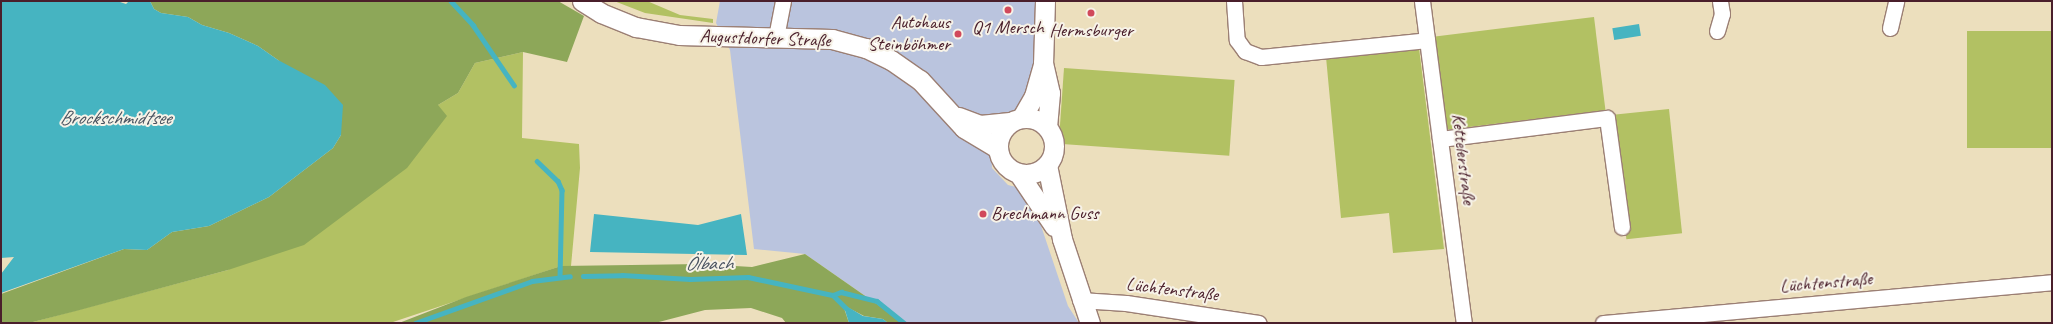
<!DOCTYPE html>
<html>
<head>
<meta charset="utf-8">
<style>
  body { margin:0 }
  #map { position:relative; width:2053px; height:324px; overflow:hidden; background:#ecdfbd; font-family:Caveat,sans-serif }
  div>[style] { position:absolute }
  .industrial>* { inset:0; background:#bac4de }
  .green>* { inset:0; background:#b2c163; transform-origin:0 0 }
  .forest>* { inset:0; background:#8da759 }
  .water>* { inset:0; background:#46b4c1; transform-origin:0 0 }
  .stream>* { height:4.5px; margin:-2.25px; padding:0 2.25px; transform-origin:2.25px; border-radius:2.25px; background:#46b4c1 }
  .roads { filter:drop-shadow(1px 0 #9b7f74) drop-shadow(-1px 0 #9b7f74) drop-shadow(0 1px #9b7f74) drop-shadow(0 -1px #9b7f74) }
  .minor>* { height:15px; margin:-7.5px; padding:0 7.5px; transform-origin:7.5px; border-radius:7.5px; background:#fff }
  .major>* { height:19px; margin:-9.5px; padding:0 9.5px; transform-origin:9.5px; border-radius:9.5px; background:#fff }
  .major>.ring { margin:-9.5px; padding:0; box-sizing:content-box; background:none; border:19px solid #fff; border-radius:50% }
  .dots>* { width:11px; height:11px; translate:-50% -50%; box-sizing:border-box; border:2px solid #f7f3e8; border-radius:50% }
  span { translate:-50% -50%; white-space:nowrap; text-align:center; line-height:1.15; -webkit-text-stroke:4px #f7f3e8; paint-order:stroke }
  .poi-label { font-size:19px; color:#4a1f2b }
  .right { translate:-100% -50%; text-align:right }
  .left { translate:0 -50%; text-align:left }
  .street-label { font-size:19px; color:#4a1f2b }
  .water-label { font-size:20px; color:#495360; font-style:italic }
  .frame { position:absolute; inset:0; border:2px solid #4a1f2b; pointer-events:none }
</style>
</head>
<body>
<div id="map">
  <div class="industrial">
    <div style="clip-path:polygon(720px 1px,1043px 1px,1043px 16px,1025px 107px,996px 127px,991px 142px,992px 168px,1008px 185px,1029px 190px,1068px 306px,1079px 323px,904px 323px,805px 254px,754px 249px,730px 50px,716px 23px)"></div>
  </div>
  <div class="green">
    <div style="clip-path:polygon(614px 1px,647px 1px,680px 15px,713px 19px,713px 23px,645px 13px)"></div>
    <div style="left:1594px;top:17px;width:94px;height:162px;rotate:83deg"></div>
    <div style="left:2052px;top:31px;width:117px;height:85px;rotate:90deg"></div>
    <div style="clip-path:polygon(1419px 48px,1444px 249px,1393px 253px,1389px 213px,1341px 218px,1326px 57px)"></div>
    <div style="clip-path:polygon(523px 52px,522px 138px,579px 144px,580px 168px,571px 266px,561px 266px,390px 323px,29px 323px,228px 270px,438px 105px,458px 93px,475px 63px)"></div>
    <div style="left:1064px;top:68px;width:171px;height:76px;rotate:4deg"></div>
    <div style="left:1669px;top:109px;width:125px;height:56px;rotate:84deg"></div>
  </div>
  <div class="forest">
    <div style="clip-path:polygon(150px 1px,558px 1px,584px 16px,567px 62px,523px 52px,475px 63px,458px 93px,438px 105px,447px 116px,407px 168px,304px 245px,228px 270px,76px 311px,29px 323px,1px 323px,1px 294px,124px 249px,147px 250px,172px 232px,209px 226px,269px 197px,333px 148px,341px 135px,278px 60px,258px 46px,229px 33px,202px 25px,188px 17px,161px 13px,154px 9px)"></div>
    <div style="clip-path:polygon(805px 254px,904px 323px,888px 323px,883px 319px,864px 316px,843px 305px,849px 323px,786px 323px,782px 318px,751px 308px,705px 310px,655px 323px,399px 323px,466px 297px,561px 266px,701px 264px,752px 267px)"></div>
  </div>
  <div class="water">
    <div style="clip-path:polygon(1px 1px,117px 1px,126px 4px,129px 1px,150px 1px,154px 9px,161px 13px,188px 17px,202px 25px,229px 33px,258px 46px,278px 60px,325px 85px,343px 105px,341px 135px,333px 148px,269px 197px,209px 226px,172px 232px,147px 250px,124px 249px,1px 293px,1px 274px,14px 257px,1px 258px)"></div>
    <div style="left:1639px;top:24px;width:12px;height:27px;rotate:81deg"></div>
    <div style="clip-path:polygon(594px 214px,698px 225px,741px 214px,747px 255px,590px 252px)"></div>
    <div style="clip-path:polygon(843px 304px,863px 316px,883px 319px,888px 323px,849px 323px)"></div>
  </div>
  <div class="stream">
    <div style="left:451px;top:1px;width:33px;rotate:47deg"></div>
    <div style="left:473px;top:25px;width:73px;rotate:55.7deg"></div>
    <div style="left:537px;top:161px;width:29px;rotate:44deg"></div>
    <div style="left:558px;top:181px;width:10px;rotate:66deg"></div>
    <div style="left:562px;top:190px;width:87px;rotate:91.3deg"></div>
    <div style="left:583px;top:276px;width:39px;rotate:-1deg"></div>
    <div style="left:622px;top:275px;width:68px;rotate:3.4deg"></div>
    <div style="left:690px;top:279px;width:58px;rotate:-2deg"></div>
    <div style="left:748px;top:277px;width:87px;rotate:12deg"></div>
    <div style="left:833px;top:295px;width:18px;rotate:45deg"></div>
    <div style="left:833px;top:295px;width:9px;rotate:-21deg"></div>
    <div style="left:841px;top:292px;width:37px;rotate:14deg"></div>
    <div style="left:877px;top:301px;width:35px;rotate:39deg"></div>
    <div style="left:415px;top:323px;width:124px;rotate:-19.7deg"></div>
    <div style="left:532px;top:281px;width:38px;rotate:-7deg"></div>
  </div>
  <div class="roads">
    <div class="minor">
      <div style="left:1234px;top:1px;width:39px;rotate:86deg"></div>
      <div style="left:1237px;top:40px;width:14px;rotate:54deg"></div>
      <div style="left:1245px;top:51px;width:17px;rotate:21deg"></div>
      <div style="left:1261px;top:57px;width:167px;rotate:-5.8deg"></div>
      <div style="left:1422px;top:1px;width:325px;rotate:82.6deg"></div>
      <div style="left:1890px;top:28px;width:28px;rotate:-77deg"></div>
      <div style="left:1717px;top:31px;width:18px;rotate:-74deg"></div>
      <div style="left:1722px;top:14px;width:13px;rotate:-99deg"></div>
      <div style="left:776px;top:37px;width:37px;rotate:-79deg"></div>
      <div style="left:1440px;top:139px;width:168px;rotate:-7.2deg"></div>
      <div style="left:1607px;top:118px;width:110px;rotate:82.2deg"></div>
      <div style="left:1080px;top:300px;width:46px;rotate:3.7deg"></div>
      <div style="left:1126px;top:303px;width:134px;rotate:8.6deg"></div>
      <div style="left:1603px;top:323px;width:451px;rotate:-5.2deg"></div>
    </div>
    <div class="major">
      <div style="left:582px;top:1px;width:22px;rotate:32deg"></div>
      <div style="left:601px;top:13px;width:38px;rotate:22deg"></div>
      <div style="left:636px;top:27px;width:44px;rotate:10.5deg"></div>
      <div style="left:679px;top:35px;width:153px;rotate:1.5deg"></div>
      <div style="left:832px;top:39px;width:35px;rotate:15deg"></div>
      <div style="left:866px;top:48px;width:28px;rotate:26deg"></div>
      <div style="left:891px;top:60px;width:35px;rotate:35deg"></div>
      <div style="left:920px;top:80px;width:65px;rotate:47.5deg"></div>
      <div style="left:964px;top:128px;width:39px;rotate:31deg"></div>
      <div style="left:1045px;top:1px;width:62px;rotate:91.8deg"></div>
      <div style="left:1043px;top:63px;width:31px;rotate:77deg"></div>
      <div style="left:1050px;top:93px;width:33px;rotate:95deg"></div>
      <div style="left:959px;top:117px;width:22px;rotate:21deg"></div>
      <div style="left:980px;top:125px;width:30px;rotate:-6deg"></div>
      <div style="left:1022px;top:117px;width:24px;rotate:-60deg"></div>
      <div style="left:1034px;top:96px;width:32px;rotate:-74deg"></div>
      <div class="ring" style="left:998px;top:118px;width:37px;height:37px"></div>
      <div style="left:1047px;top:165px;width:76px;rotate:78.5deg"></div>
      <div style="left:1062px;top:239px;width:89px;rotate:71.6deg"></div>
      <div style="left:1019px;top:174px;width:63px;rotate:56.1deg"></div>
    </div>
  </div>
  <div class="dots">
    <div style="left:1008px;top:10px;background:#d1495b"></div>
    <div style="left:1091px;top:13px;background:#d1495b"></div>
    <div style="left:958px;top:34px;background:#d1495b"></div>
    <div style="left:983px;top:214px;background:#d1495b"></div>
  </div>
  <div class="poi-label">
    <span class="right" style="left:950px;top:34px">Autohaus<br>Steinböhmer</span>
    <span style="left:1008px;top:28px">Q1 Mersch</span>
    <span style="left:1091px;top:31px">Hermsburger</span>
    <span class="left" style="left:991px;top:214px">Brechmann Guss</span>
  </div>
  <div class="street-label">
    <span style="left:765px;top:39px;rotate:2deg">Augustdorfer Straße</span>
    <span style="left:1463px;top:159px;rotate:83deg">Kettelerstraße</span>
    <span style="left:1826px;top:283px;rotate:-5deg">Lüchtenstraße</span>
    <span style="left:1172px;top:290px;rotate:7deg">Lüchtenstraße</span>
  </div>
  <div class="water-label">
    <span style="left:115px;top:117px">Brockschmidtsee</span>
    <span style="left:709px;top:263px;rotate:-1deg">Ölbach</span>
  </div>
  <div class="frame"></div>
</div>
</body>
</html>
